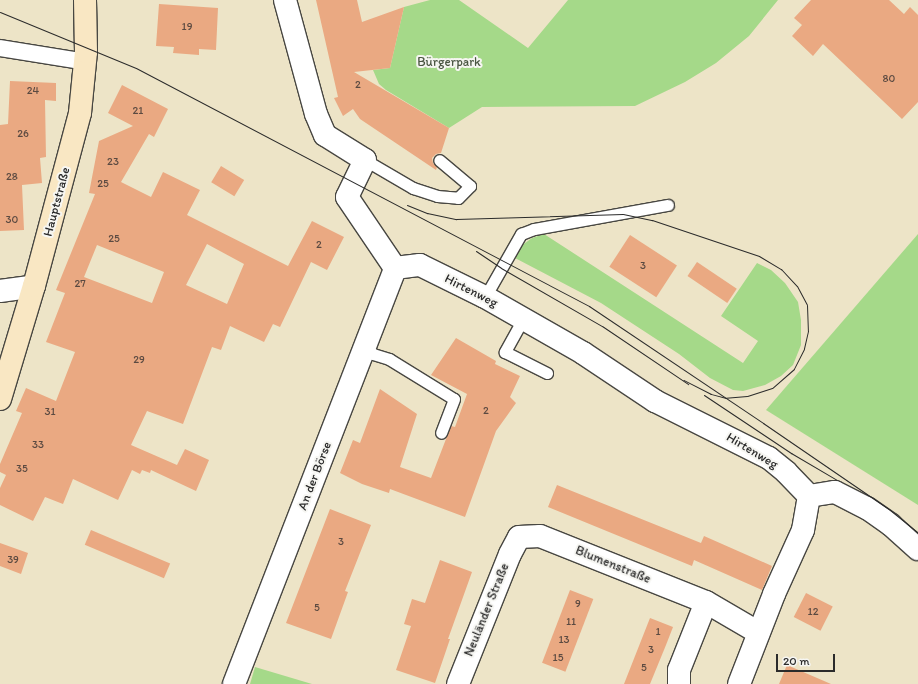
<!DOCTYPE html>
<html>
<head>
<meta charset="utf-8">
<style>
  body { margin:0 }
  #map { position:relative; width:918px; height:684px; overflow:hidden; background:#ede4c7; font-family:Itim,sans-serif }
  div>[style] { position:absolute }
  .green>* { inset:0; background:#a5d989 }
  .building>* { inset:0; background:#eaa982; transform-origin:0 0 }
  .roads { filter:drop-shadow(1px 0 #484742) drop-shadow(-1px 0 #484742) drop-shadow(0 1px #484742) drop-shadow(0 -1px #484742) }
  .service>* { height:11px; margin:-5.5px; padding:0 5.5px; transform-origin:5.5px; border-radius:5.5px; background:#fff }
  .pedestrian>* { height:16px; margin:-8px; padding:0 8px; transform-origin:8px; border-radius:8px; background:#fff }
  .minor>* { height:22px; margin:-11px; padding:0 11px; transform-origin:11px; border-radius:11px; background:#fff }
  .secondary>* { height:22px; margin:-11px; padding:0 11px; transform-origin:11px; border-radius:11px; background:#f9e7c3 }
  .tram>* { height:1px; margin:-0.5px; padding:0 0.5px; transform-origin:0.5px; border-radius:0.5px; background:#2b2b2b }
  span { translate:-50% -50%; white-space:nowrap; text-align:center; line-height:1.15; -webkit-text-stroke:4px #f6f6f2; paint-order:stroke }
  .number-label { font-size:11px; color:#5b4a41 }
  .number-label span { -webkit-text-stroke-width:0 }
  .park-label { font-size:13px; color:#4a5642 }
  .street-label { font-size:13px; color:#2b2b2b }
  .scale { position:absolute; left:776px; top:654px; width:59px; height:18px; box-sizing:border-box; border:2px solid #2b2b2b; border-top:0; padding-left:5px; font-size:12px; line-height:14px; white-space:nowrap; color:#2b2b2b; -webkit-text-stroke:3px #f6f6f2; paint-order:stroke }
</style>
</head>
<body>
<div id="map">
  <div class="green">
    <div style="clip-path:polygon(430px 0,459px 0,528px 48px,568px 0,778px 0,749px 36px,716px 63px,685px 82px,635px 106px,482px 107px,449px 128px,386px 90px,379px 84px,373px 70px,390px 68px,404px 7px)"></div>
    <div style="clip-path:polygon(544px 234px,743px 363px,758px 341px,721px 316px,757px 263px,771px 270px,785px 283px,798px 302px,801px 320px,801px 345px,793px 365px,781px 376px,765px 385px,743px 391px,733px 390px,710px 378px,679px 354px,601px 303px,515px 258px,521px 246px,532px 238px)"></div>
    <div style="clip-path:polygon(918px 234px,918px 505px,766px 410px)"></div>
    <div style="clip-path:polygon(255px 667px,312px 684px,250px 684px)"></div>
  </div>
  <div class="building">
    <div style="clip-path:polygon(316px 0,357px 0,362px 22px,404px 7px,390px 68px,354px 72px,449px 128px,441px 153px,436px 154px,432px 158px,433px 163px,437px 167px,436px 170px,360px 119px,353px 109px,343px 116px,334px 98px,338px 97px)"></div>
    <div style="clip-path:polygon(811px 0,889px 0,904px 14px,910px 7px,918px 15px,918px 102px,902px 119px,823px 44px,813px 56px,792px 36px,802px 25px,794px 18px)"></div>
    <div style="clip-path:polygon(159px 4px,218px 8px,216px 50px,199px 49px,199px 55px,173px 53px,174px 47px,156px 46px)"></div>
    <div style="clip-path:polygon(10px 81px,56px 83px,56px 101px,45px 100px,46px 157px,40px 158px,42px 183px,22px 185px,24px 230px,0 231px,0 125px,8px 124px)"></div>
    <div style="clip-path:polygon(evenodd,122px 85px,168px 109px,154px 137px,149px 134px,121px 182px,151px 197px,163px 172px,200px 190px,187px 215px,288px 266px,312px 221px,344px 237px,327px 270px,311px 262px,280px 327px,273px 324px,264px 342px,230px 326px,221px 350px,212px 347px,183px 424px,147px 411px,131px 445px,177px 465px,185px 449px,209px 460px,196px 491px,151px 470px,150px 473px,142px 470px,140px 474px,132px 470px,118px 500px,73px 479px,63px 504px,45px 497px,33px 521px,0 505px,0 488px,6px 475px,0 472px,0 464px,22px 413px,16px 411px,26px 388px,56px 401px,75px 352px,46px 342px,65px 293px,56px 290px,95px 194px,89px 193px,99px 141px,133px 126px,108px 113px,122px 85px,207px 244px,244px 264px,227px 304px,186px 285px,207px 244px,122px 85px,97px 245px,164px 272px,152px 303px,84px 277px,97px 245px)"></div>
    <div style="left:221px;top:166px;width:27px;height:19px;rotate:31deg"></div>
    <div style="left:630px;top:235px;width:56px;height:38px;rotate:33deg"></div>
    <div style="left:697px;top:262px;width:48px;height:17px;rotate:34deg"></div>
    <div style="clip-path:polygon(456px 338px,496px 361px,495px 364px,520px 376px,510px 397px,516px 403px,496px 431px,465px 517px,390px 489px,389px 493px,362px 484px,340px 473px,353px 440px,360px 443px,380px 389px,417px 414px,400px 467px,431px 478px,451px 426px,455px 427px,467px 394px,431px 375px)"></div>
    <div style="clip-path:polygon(557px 485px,701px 543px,704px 536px,772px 566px,762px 590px,694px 560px,692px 566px,548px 507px)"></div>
    <div style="clip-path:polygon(330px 509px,371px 525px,345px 591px,348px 592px,331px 639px,286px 623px)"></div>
    <div style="left:91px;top:530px;width:86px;height:16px;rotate:23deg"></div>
    <div style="clip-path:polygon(0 543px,28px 553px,21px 574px,0 566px)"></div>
    <div style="clip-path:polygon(440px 560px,472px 572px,448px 639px,450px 639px,435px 683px,396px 670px,411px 626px,404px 624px,412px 599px,425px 603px)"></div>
    <div style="left:570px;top:590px;width:25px;height:78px;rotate:21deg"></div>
    <div style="left:806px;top:593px;width:30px;height:27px;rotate:27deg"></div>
    <div style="clip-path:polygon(650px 618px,673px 627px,666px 645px,650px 684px,624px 684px)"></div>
    <div style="clip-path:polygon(787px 665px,831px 684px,779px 684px)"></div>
  </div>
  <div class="roads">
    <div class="service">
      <div style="left:365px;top:160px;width:56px;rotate:30.3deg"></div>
      <div style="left:413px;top:188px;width:25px;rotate:18deg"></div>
      <div style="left:437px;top:196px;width:21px;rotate:5deg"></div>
      <div style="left:458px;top:198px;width:17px;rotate:-45deg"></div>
      <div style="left:470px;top:186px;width:40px;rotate:-140deg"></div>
      <div style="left:485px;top:297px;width:73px;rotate:-60.3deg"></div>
      <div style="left:521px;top:234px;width:14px;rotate:-21deg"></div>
      <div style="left:534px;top:229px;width:136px;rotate:-10.2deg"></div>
      <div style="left:523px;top:319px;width:38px;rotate:119deg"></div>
      <div style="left:505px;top:352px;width:47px;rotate:26.6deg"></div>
      <div style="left:365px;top:346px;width:11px;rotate:45deg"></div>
      <div style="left:373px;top:354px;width:17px;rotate:17deg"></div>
      <div style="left:389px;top:359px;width:76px;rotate:31.6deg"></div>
      <div style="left:454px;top:399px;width:36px;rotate:111deg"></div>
    </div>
    <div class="pedestrian">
      <div style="left:0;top:48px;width:87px;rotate:9.2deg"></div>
    </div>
    <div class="minor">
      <div style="left:285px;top:0;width:118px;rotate:74.8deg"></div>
      <div style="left:316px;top:114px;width:23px;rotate:67deg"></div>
      <div style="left:325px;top:135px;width:47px;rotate:32deg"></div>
      <div style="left:365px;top:160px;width:41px;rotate:115.9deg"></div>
      <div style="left:347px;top:197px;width:86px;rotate:55.9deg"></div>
      <div style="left:395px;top:268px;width:25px;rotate:-7deg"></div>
      <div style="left:420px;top:265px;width:72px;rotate:26.2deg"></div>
      <div style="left:485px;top:297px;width:113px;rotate:29.7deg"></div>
      <div style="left:583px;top:353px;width:87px;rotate:33.7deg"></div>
      <div style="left:655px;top:401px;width:127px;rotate:26.6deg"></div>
      <div style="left:769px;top:458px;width:22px;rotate:39deg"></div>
      <div style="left:786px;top:472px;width:33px;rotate:46deg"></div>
      <div style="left:0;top:291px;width:34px;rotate:-8deg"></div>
      <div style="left:809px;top:496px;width:26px;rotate:-9deg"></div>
      <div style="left:835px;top:492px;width:36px;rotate:27deg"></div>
      <div style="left:867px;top:508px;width:29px;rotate:35deg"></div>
      <div style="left:891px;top:525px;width:36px;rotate:42deg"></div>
      <div style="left:234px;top:684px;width:446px;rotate:-68.8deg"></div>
      <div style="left:458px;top:684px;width:140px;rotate:-68.2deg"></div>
      <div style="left:510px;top:554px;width:19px;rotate:-62deg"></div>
      <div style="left:519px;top:537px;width:21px;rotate:-3deg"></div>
      <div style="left:540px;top:536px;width:179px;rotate:21.7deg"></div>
      <div style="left:706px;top:602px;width:61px;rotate:30.3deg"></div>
      <div style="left:679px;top:684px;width:14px;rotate:-90deg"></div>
      <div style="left:679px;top:670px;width:73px;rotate:-68.3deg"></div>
      <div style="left:739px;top:684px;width:97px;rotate:-68.7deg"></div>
      <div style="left:774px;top:594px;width:70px;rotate:-65.6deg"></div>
      <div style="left:803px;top:530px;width:35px;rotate:-80deg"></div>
    </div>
    <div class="secondary">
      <div style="left:0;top:399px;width:118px;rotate:-73.3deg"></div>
      <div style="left:34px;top:286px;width:179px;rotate:-75.1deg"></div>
      <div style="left:80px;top:113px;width:61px;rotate:-84.4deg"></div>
      <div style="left:86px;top:52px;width:52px;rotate:-91.1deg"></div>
    </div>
  </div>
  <div class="tram">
    <div style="left:0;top:12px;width:147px;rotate:22.4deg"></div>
    <div style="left:136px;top:68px;width:512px;rotate:27.72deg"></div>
    <div style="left:589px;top:306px;width:210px;rotate:33.9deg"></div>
    <div style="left:763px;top:423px;width:154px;rotate:34.4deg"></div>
    <div style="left:890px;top:510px;width:36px;rotate:39deg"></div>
    <div style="left:407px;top:205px;width:22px;rotate:22deg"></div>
    <div style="left:427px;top:213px;width:30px;rotate:12deg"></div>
    <div style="left:456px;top:219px;width:167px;rotate:-1.7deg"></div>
    <div style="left:623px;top:214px;width:30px;rotate:12deg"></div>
    <div style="left:652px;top:220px;width:113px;rotate:18.6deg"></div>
    <div style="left:759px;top:256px;width:26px;rotate:31deg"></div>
    <div style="left:781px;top:269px;width:23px;rotate:47deg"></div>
    <div style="left:797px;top:286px;width:21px;rotate:62deg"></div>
    <div style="left:807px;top:305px;width:26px;rotate:88deg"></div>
    <div style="left:808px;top:331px;width:18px;rotate:103deg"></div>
    <div style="left:804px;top:349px;width:22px;rotate:117deg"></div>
    <div style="left:794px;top:369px;width:29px;rotate:139deg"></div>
    <div style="left:772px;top:388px;width:26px;rotate:162deg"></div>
    <div style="left:747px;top:396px;width:21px;rotate:175deg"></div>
    <div style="left:726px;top:398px;width:16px;rotate:-165deg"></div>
    <div style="left:711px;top:394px;width:31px;rotate:-153deg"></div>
    <div style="left:476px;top:251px;width:30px;rotate:34deg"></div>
    <div style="left:501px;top:268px;width:116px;rotate:29.9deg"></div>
    <div style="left:602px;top:326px;width:104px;rotate:34deg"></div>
    <div style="left:704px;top:395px;width:105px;rotate:33.7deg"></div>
    <div style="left:791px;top:453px;width:53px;rotate:30.4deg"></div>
  </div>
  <div class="number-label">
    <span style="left:187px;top:27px">19</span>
    <span style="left:889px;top:79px">80</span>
    <span style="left:358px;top:85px">2</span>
    <span style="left:33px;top:91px">24</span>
    <span style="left:138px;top:111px">21</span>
    <span style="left:23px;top:134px">26</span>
    <span style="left:113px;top:162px">23</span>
    <span style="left:12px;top:177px">28</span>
    <span style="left:103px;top:184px">25</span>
    <span style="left:12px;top:220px">30</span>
    <span style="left:114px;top:239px">25</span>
    <span style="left:319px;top:245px">2</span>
    <span style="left:643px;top:266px">3</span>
    <span style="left:80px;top:284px">27</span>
    <span style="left:139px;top:360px">29</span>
    <span style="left:486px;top:411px">2</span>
    <span style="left:50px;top:412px">31</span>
    <span style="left:38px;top:445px">33</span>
    <span style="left:22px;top:469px">35</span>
    <span style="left:341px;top:542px">3</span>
    <span style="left:13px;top:560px">39</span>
    <span style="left:578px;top:604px">9</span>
    <span style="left:317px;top:608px">5</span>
    <span style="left:813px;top:612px">12</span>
    <span style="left:571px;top:622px">11</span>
    <span style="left:658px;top:632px">1</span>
    <span style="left:564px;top:640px">13</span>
    <span style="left:651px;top:650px">3</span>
    <span style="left:558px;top:658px">15</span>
    <span style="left:644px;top:668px">5</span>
  </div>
  <div class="park-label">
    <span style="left:449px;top:62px">Bürgerpark</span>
  </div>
  <div class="street-label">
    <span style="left:57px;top:202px;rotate:-75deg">Hauptstraße</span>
    <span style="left:471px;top:291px;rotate:27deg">Hirtenweg</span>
    <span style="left:752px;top:451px;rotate:31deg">Hirtenweg</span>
    <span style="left:315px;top:476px;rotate:-69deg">An der Börse</span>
    <span style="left:613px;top:565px;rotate:22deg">Blumenstraße</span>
    <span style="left:487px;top:610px;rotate:-68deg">Neuländer Straße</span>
  </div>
  <div class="scale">20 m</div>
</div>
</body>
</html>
